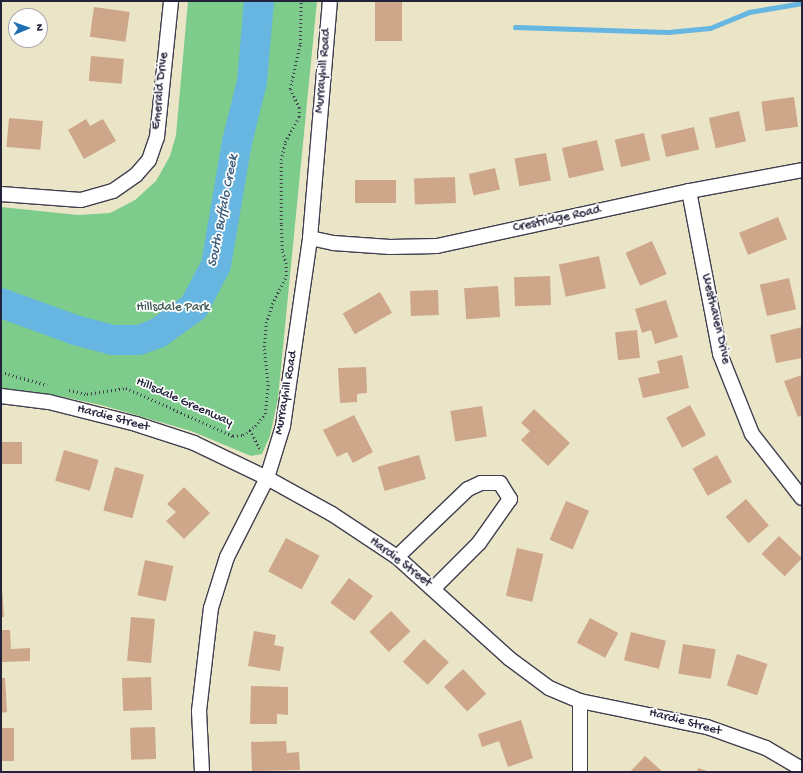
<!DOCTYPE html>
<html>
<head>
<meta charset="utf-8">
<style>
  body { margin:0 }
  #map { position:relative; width:803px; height:773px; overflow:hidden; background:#ebe5c7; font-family:"Gochi Hand",sans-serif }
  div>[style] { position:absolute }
  .green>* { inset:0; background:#7dcc8c }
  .stream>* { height:5px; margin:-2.5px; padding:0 2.5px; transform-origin:2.5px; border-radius:2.5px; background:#66b6e1 }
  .river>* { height:30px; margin:-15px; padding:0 15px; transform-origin:15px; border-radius:15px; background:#66b6e1 }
  .building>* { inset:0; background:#cea68a; transform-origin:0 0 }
  .path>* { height:2.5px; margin-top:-1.25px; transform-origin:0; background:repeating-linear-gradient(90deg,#403f50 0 1px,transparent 0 4px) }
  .roads { filter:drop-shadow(1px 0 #403f50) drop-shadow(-1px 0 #403f50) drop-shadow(0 1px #403f50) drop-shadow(0 -1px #403f50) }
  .minor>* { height:14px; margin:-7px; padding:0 7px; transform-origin:7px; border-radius:7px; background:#fff }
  span { translate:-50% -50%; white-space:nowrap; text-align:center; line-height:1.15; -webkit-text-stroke:3.5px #fff; paint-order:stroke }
  .street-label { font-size:13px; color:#22223b }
  .park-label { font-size:13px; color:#425e57 }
  .water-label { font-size:14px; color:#3d5d7d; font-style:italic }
  .frame { position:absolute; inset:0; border:2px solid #22223b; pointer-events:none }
  .north { position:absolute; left:8px; top:8px; width:40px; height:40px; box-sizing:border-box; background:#fff; border:1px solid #a7a7b1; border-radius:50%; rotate:88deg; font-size:11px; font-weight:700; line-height:16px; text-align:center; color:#22223b }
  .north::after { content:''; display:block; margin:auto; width:14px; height:18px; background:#1f6fb2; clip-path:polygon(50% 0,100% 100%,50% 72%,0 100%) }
</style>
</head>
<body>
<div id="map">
  <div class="green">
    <div style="clip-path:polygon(188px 1px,317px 1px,278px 398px,270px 436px,262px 454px,251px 456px,191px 431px,105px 406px,64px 397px,1px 389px,1px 207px,78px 215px,110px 213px,135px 200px,156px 181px,170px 156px,176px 135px)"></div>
  </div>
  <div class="stream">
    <div style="left:515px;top:27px;width:153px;rotate:1.9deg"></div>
    <div style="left:668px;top:32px;width:42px;rotate:-5.4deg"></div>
    <div style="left:710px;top:28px;width:42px;rotate:-22.3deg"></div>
    <div style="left:749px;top:12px;width:54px;rotate:-9.6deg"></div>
  </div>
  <div class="river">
    <div style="left:1px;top:303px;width:79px;rotate:20deg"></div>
    <div style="left:75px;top:330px;width:38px;rotate:15deg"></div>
    <div style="left:112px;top:340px;width:27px"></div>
    <div style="left:139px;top:340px;width:20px;rotate:-20deg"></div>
    <div style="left:158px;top:333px;width:44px;rotate:-35.8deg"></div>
    <div style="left:194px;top:307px;width:47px;rotate:-62.4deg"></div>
    <div style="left:216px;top:265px;width:125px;rotate:-80.3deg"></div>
    <div style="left:237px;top:142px;width:62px;rotate:-76deg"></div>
    <div style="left:252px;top:82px;width:81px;rotate:-85.1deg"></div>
  </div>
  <div class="building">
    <div style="left:375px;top:1px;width:27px;height:40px"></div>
    <div style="left:94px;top:7px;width:36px;height:30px;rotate:8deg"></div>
    <div style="left:91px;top:56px;width:33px;height:25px;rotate:5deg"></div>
    <div style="left:794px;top:97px;width:30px;height:33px;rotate:82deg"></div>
    <div style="left:739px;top:111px;width:31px;height:31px;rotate:77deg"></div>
    <div style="left:9px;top:118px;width:34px;height:29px;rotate:5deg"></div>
    <div style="clip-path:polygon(86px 119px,90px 126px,103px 119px,116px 141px,84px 159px,68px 130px)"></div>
    <div style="left:694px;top:127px;width:23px;height:34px;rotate:77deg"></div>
    <div style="left:644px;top:133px;width:28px;height:30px;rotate:77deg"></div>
    <div style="left:597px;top:140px;width:31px;height:36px;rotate:77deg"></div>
    <div style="left:546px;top:153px;width:28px;height:32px;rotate:80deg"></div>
    <div style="left:495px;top:168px;width:22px;height:27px;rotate:77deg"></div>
    <div style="left:455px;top:177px;width:26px;height:41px;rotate:88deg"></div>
    <div style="left:396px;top:180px;width:23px;height:41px;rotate:90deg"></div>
    <div style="left:778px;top:217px;width:24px;height:42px;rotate:68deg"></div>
    <div style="left:652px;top:241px;width:36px;height:29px;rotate:66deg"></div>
    <div style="left:599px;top:256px;width:33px;height:41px;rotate:78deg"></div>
    <div style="left:550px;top:276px;width:29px;height:36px;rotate:88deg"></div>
    <div style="left:789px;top:278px;width:32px;height:30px;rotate:77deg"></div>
    <div style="left:498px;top:286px;width:31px;height:34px;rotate:86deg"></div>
    <div style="left:438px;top:290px;width:25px;height:28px;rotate:88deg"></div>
    <div style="left:380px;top:292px;width:24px;height:43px;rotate:60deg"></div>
    <div style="clip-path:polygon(666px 300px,678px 337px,655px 344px,651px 330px,642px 333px,635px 309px)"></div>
    <div style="clip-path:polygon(802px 327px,802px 358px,776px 363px,770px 335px)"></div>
    <div style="left:637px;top:330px;width:28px;height:22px;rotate:84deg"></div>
    <div style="clip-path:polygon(682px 355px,689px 388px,643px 398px,638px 378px,660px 373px,657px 361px)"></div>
    <div style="clip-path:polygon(366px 367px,367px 393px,357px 394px,357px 402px,340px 403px,338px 368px)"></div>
    <div style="clip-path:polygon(802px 375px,802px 415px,798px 417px,784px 381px)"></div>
    <div style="left:690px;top:405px;width:34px;height:27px;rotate:62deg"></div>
    <div style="left:482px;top:406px;width:31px;height:32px;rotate:81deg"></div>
    <div style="clip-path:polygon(534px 409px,570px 443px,548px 466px,521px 440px,530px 431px,521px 423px)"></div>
    <div style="clip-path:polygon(354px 415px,373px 452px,353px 463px,347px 452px,337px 457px,323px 430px)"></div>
    <div style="left:1px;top:442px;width:21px;height:22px"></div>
    <div style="left:64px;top:450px;width:36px;height:32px;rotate:16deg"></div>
    <div style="left:419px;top:455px;width:25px;height:43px;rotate:74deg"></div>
    <div style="left:717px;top:455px;width:31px;height:28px;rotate:61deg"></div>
    <div style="left:115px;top:467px;width:30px;height:45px;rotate:15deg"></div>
    <div style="clip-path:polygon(184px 487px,210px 513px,184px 539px,166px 521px,176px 512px,167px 504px)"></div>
    <div style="left:746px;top:499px;width:35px;height:27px;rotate:49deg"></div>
    <div style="left:566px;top:501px;width:25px;height:42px;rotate:23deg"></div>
    <div style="left:779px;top:536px;width:32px;height:25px;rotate:44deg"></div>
    <div style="left:286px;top:538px;width:38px;height:38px;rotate:28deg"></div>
    <div style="left:517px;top:548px;width:27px;height:49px;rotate:13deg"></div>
    <div style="left:145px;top:560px;width:29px;height:36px;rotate:12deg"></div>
    <div style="clip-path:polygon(1px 572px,4px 617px,1px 617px)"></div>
    <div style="left:349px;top:578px;width:30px;height:31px;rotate:37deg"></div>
    <div style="left:391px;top:611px;width:28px;height:30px;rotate:46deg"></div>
    <div style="left:131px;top:617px;width:24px;height:44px;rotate:5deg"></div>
    <div style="left:590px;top:618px;width:32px;height:28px;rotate:28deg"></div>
    <div style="clip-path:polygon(1px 630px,10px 630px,11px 649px,30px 648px,30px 661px,1px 662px)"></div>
    <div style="clip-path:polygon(254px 631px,276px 635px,274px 645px,284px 647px,280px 671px,248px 666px)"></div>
    <div style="left:631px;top:632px;width:36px;height:29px;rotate:14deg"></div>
    <div style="left:424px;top:639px;width:34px;height:31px;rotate:43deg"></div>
    <div style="left:683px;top:644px;width:33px;height:30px;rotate:9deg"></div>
    <div style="left:737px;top:654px;width:32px;height:33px;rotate:18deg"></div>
    <div style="left:463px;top:669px;width:34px;height:26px;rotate:47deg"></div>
    <div style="left:151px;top:677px;width:33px;height:29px;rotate:88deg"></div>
    <div style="clip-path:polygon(1px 678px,5px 678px,7px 712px,1px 713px)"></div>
    <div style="clip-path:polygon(251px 686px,288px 687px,288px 715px,277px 714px,277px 724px,250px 724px)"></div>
    <div style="clip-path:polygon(521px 720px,533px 758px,508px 767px,499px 741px,482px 747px,478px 734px)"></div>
    <div style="left:155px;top:727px;width:32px;height:25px;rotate:88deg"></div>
    <div style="left:1px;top:728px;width:13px;height:33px"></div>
    <div style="clip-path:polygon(286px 741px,287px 753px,299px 752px,300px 770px,252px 771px,251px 742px)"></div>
    <div style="clip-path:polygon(645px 756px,663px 772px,630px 772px)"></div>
    <div style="clip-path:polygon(698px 768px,710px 772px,697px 772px)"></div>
  </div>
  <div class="path">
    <div style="left:1px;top:372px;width:48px;rotate:15.8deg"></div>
    <div style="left:69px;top:390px;width:18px;rotate:13deg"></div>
    <div style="left:87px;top:394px;width:39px;rotate:-9deg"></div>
    <div style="left:126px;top:388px;width:117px;rotate:24.2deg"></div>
    <div style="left:233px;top:436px;width:10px;rotate:-6deg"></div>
    <div style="left:243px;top:435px;width:15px;rotate:-37deg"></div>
    <div style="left:255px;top:426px;width:16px;rotate:-50deg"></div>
    <div style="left:265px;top:414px;width:28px;rotate:-84deg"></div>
    <div style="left:268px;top:386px;width:39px;rotate:-96deg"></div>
    <div style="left:264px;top:347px;width:24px;rotate:-85deg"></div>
    <div style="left:266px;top:323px;width:20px;rotate:-72deg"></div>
    <div style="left:272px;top:304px;width:31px;rotate:-63deg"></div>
    <div style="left:286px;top:276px;width:12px;rotate:-90deg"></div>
    <div style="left:286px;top:264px;width:15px;rotate:-106deg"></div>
    <div style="left:282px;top:250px;width:26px;rotate:-92deg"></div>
    <div style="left:281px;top:224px;width:64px;rotate:-90deg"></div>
    <div style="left:281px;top:160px;width:18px;rotate:-77deg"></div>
    <div style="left:285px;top:142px;width:29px;rotate:-61deg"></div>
    <div style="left:299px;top:117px;width:9px;rotate:-90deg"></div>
    <div style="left:299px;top:108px;width:21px;rotate:-115deg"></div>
    <div style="left:290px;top:89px;width:46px;rotate:-77.5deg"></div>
    <div style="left:300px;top:44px;width:43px;rotate:-88.7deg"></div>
    <div style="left:250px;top:430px;width:21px;rotate:62deg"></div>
  </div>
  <div class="roads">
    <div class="minor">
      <div style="left:689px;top:191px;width:166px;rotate:79.2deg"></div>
      <div style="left:720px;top:354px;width:86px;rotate:68.2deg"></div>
      <div style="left:752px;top:434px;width:81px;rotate:52deg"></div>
      <div style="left:1px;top:194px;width:80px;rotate:4.3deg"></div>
      <div style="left:81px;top:200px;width:33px;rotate:-16deg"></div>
      <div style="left:113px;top:191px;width:28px;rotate:-35deg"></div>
      <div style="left:136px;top:175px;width:20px;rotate:-49deg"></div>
      <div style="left:149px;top:160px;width:24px;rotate:-71deg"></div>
      <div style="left:157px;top:137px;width:137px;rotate:-84.1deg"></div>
      <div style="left:310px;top:238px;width:24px;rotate:12deg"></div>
      <div style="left:333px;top:243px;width:57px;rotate:4deg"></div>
      <div style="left:390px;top:247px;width:47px;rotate:-1.2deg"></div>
      <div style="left:437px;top:246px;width:258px;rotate:-12.3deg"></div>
      <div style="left:689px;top:191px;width:115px;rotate:-10.5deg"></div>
      <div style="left:1px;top:396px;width:48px;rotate:7.1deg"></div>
      <div style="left:49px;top:402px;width:90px;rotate:14.2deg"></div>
      <div style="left:136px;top:424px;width:61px;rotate:18.1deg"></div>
      <div style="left:194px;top:443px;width:81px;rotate:25.6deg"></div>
      <div style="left:267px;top:478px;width:74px;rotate:29deg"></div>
      <div style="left:332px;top:514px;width:78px;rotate:33.5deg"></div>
      <div style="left:397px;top:557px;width:152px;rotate:42.1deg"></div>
      <div style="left:510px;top:659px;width:49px;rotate:36.6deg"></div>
      <div style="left:549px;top:688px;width:34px;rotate:23deg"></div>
      <div style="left:580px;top:701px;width:130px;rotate:11.6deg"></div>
      <div style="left:707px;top:727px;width:63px;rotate:19.6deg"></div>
      <div style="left:766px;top:748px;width:42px;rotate:30.3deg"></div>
      <div style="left:397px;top:557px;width:98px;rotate:-43.8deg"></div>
      <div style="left:468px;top:489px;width:14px;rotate:-25deg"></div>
      <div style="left:481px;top:483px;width:19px"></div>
      <div style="left:500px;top:483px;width:19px;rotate:58deg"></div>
      <div style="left:510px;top:499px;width:54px;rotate:125.2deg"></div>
      <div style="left:479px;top:543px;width:64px;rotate:135deg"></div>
      <div style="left:202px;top:772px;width:61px;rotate:-92.8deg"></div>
      <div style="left:199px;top:711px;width:104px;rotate:-83.4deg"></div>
      <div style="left:211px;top:608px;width:53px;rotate:-72.6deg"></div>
      <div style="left:227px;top:557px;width:89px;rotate:-63.1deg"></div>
      <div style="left:267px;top:478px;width:54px;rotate:-72.9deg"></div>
      <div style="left:283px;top:426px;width:190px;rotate:-81.8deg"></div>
      <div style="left:310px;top:238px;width:238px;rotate:-85.2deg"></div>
      <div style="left:580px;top:772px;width:71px;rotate:-90deg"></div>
    </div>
  </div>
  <div class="street-label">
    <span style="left:324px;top:71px;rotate:-85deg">Murrayhill Road</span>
    <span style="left:161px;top:91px;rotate:-84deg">Emerald Drive</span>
    <span style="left:557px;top:220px;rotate:-12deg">Crestridge Road</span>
    <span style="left:715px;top:319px;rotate:77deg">Westhaven Drive</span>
    <span style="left:287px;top:393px;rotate:-80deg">Murrayhill Road</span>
    <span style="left:184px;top:403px;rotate:24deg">Hillsdale Greenway</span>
    <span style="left:113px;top:419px;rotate:15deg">Hardie Street</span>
    <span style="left:400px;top:563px;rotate:37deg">Hardie Street</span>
    <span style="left:685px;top:723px;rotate:15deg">Hardie Street</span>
  </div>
  <div class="park-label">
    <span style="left:173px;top:308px">Hillsdale Park</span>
  </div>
  <div class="water-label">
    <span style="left:224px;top:211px;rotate:-79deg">South Buffalo Creek</span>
  </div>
  <div class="frame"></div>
  <div class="north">N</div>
</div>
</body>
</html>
